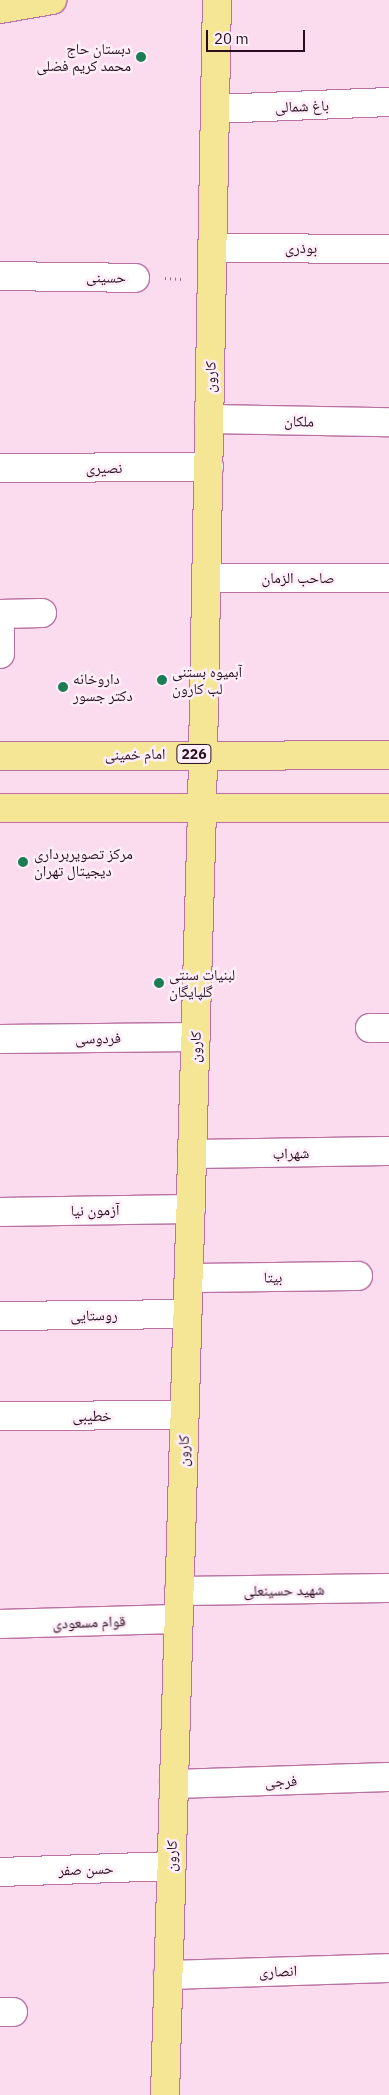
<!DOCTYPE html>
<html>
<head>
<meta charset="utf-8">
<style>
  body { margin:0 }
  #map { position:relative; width:389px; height:2095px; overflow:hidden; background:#fbdcef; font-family:"IBM Plex Sans","Noto Naskh Arabic",sans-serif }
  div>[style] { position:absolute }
  .path>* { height:3px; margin-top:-1.5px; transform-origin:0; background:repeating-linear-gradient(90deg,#927588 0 1px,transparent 0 5px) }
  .roads { filter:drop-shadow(1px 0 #b972a2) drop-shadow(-1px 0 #b972a2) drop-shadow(0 1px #b972a2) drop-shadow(0 -1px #b972a2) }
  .minor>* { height:28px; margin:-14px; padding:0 14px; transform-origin:14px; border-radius:14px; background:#fff }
  .major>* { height:28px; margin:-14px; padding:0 14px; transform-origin:14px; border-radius:14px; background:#f4e695 }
  .dots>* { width:14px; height:14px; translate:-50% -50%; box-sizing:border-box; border:2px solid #feeef8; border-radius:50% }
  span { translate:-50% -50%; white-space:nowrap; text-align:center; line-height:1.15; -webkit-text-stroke:5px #feeef8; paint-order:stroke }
  .shield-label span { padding:1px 4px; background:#feeef8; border:1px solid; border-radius:4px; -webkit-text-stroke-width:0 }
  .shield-label { font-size:14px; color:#290e21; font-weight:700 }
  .poi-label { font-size:15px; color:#290e21 }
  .right { translate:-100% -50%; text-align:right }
  .left { translate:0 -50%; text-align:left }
  .street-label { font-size:15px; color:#290e21 }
  .scale { position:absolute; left:206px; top:30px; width:99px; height:22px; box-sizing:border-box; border:2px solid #290e21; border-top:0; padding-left:6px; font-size:15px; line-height:18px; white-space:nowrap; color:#290e21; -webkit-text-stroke:4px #feeef8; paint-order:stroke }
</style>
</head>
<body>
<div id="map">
  <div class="path">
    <div style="left:165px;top:278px;width:17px;rotate:3deg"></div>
  </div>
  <div class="roads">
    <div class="minor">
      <div style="left:215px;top:109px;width:174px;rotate:-2.3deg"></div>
      <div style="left:212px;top:248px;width:177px;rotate:0.3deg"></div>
      <div style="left:0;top:276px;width:135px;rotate:0.8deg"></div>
      <div style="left:209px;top:419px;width:180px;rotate:1deg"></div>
      <div style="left:0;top:468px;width:209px;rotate:-0.3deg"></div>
      <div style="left:207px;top:578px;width:182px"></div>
      <div style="left:0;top:614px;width:42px;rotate:-1.4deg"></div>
      <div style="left:0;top:654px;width:40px;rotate:-90deg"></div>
      <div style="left:370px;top:1028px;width:19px"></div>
      <div style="left:0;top:1039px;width:196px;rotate:-0.6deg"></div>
      <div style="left:192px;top:1154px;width:197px;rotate:-0.9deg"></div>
      <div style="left:0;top:1212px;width:191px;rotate:-0.9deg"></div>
      <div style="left:189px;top:1278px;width:169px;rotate:-0.7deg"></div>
      <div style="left:0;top:1316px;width:187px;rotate:-0.6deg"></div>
      <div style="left:0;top:1416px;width:184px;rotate:-0.3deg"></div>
      <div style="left:179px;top:1591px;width:210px;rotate:-0.8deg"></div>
      <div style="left:0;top:1624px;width:179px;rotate:-1.6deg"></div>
      <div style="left:174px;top:1784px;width:215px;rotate:-1.9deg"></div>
      <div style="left:0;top:1872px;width:171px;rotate:-2deg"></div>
      <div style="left:168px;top:1975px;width:221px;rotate:-1.8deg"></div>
      <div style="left:0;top:2012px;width:13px"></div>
    </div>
    <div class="major">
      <div style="left:0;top:9px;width:53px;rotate:-9.8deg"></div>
      <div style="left:0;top:756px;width:389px;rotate:-0.1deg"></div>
      <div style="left:0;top:808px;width:389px"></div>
      <div style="left:165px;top:2095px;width:1288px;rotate:-88.35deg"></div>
      <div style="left:202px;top:808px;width:808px;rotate:-88.94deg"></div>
    </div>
  </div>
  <div class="dots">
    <div style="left:141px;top:57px;background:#1c7d54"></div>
    <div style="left:162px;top:680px;background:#1c7d54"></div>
    <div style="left:63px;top:687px;background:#1c7d54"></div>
    <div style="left:23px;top:862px;background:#1c7d54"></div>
    <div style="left:159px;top:983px;background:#1c7d54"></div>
  </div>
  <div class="shield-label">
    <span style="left:194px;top:754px">226</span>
  </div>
  <div class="poi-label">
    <span class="right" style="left:131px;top:57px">دبستان حاج<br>محمد کریم فضلی</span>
    <span class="left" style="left:172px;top:680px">آبمیوه بستنی<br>لب کارون</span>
    <span class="left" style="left:73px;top:687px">داروخانه<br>دکتر جسور</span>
    <span class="left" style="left:34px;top:862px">مرکز تصویربرداری<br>دیجیتال تهران</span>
    <span class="left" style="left:169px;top:983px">لبنیات سنتی<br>گلپایگان</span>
  </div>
  <div class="street-label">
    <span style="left:302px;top:106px;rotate:-2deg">باغ شمالی</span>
    <span style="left:301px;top:248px">بوذری</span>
    <span style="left:106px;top:277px;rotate:1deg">حسینی</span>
    <span style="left:210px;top:377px;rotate:-89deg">کارون</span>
    <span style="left:299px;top:421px;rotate:1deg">ملکان</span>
    <span style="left:104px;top:468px">نصیری</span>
    <span style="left:298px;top:578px">صاحب الزمان</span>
    <span style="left:135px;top:754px;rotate:-1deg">امام خمینی</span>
    <span style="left:98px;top:1038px;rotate:-1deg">فردوسی</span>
    <span style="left:195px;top:1047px;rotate:-88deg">کارون</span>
    <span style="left:291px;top:1153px;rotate:-1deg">شهراب</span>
    <span style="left:95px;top:1210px;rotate:-1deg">آزمون نیا</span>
    <span style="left:273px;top:1277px;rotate:-1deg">بیتا</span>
    <span style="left:94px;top:1315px;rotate:-1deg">روستایی</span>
    <span style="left:92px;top:1416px">خطیبی</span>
    <span style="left:183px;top:1451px;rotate:-88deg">کارون</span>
    <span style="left:284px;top:1590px;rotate:-1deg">شهید حسینعلی</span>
    <span style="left:89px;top:1622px;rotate:-2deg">قوام مسعودی</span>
    <span style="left:281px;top:1781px;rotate:-2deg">فرجی</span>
    <span style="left:171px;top:1856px;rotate:-88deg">کارون</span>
    <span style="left:86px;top:1869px;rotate:-2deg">حسن صفر</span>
    <span style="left:278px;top:1971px;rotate:-2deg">انصاری</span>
  </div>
  <div class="scale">20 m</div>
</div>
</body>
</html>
